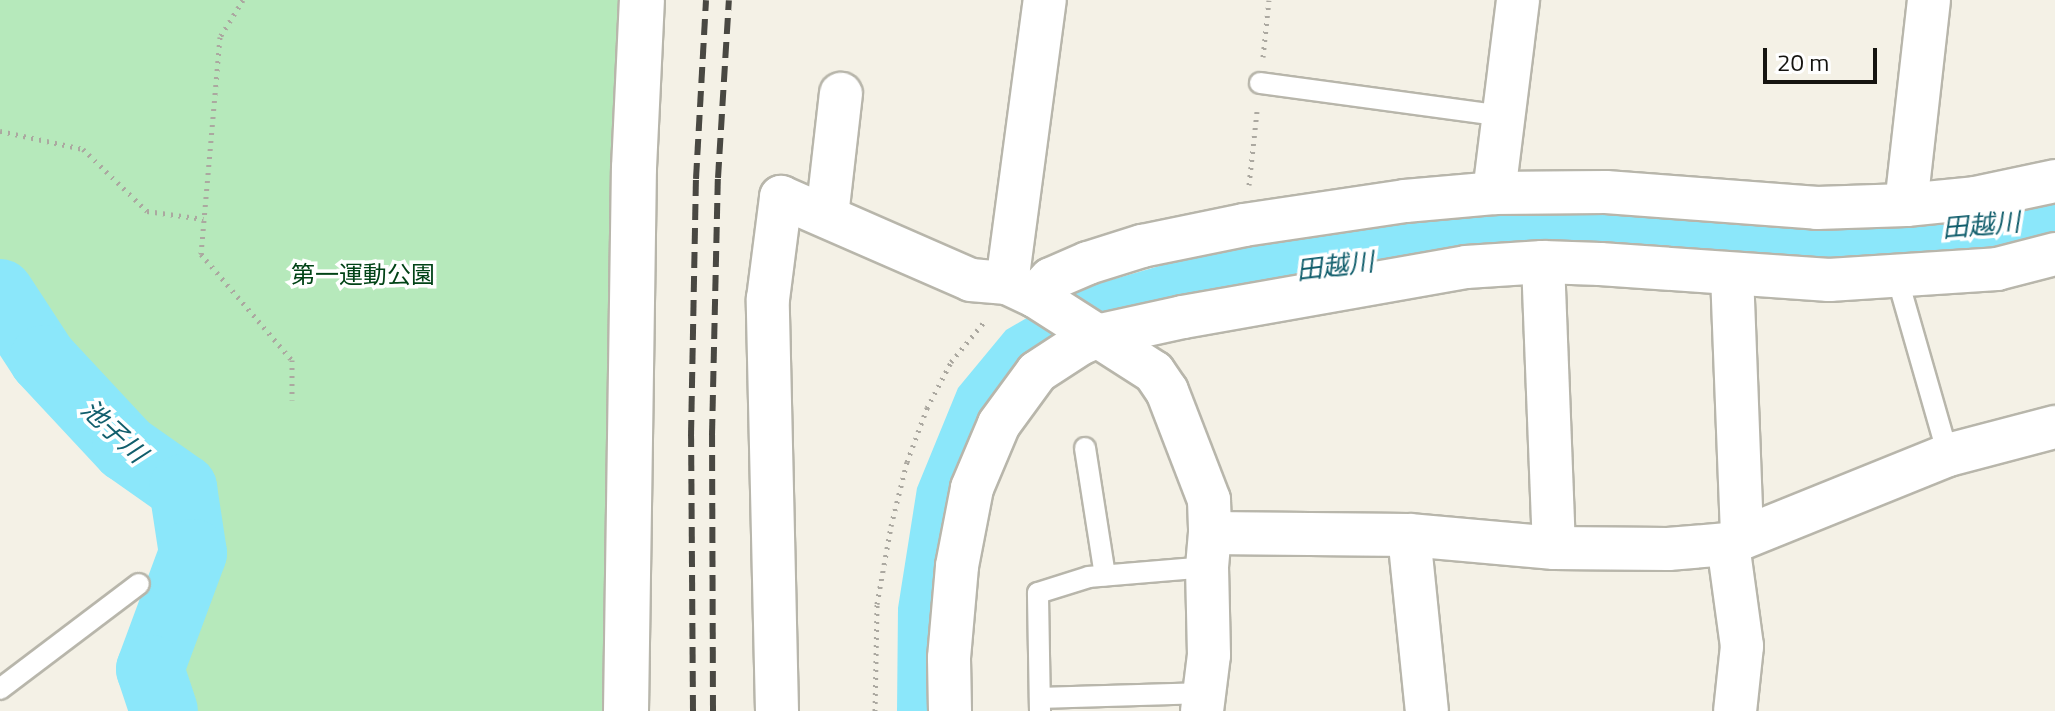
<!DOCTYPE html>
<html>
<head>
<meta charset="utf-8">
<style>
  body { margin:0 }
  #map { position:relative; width:2055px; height:711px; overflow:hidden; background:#f4f1e6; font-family:"Titillium Web","Noto Sans JP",sans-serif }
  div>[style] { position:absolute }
  .green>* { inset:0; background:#b6e9bb }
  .water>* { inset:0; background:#8be7fa }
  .river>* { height:68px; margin:-34px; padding:0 34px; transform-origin:34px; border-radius:34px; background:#8be7fa }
  .path>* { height:5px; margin-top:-2.5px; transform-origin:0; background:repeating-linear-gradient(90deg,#aba8a0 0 2px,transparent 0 8px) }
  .roads { filter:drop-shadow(2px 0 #b8b6ab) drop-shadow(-2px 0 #b8b6ab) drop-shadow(0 2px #b8b6ab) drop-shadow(0 -2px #b8b6ab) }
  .service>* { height:20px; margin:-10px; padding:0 10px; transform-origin:10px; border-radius:10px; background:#fff }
  .minor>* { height:42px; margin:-21px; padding:0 21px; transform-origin:21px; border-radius:21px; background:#fff }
  .tertiary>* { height:44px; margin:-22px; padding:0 22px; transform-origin:22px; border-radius:22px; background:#fff }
  .rail>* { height:6px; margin-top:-3px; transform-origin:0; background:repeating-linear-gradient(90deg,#494842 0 16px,transparent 0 24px) }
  span { translate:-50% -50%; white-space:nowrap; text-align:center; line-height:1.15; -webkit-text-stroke:7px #fff; paint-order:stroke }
  .park-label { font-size:24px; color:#014316 }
  .water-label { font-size:26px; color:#115e6c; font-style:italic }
  .scale { position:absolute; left:1763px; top:48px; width:114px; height:36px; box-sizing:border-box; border:4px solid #151410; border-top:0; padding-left:10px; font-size:24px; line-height:28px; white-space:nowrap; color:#151410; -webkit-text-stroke:6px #fff; paint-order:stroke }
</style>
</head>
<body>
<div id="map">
  <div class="green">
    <div style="clip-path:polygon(0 0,642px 0,632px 711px,168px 711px,150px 669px,193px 553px,183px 488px,0 303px)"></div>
  </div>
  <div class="water">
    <div style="clip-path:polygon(2055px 199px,2055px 239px,1987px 254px,1904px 260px,1374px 264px,997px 392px,932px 711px,897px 711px,898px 608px,917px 488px,958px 388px,1006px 330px,1073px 291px,1187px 258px,1426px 217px,1549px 208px,1935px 221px,2013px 213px)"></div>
  </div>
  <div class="river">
    <div style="left:0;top:293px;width:79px;rotate:56.9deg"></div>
    <div style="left:43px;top:359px;width:122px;rotate:47deg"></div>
    <div style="left:126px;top:448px;width:70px;rotate:35.1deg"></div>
    <div style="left:183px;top:488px;width:66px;rotate:81.3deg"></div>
    <div style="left:193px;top:553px;width:124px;rotate:110.3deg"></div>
    <div style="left:150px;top:669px;width:44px;rotate:71.6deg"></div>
  </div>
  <div class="path">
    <div style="left:243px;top:0;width:44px;rotate:121.9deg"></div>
    <div style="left:220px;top:37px;width:218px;rotate:95deg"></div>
    <div style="left:201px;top:254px;width:140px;rotate:49.4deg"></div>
    <div style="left:292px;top:360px;width:40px;rotate:90deg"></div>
    <div style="left:1263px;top:57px;width:57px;rotate:-84deg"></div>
    <div style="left:0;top:131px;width:85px;rotate:12.2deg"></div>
    <div style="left:83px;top:149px;width:89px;rotate:44.1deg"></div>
    <div style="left:147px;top:211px;width:57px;rotate:8.1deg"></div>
    <div style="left:1249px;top:185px;width:74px;rotate:-83.8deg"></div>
    <div style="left:875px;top:711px;width:107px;rotate:-88.9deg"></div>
    <div style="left:877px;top:604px;width:79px;rotate:-79.8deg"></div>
    <div style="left:891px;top:526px;width:66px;rotate:-76deg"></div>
    <div style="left:907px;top:462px;width:58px;rotate:-69.7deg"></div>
    <div style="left:927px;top:408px;width:52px;rotate:-62.4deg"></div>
    <div style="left:951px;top:362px;width:52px;rotate:-50.5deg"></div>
  </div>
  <div class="roads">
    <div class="service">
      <div style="left:1260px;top:83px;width:246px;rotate:7.7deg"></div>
      <div style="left:1897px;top:277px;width:185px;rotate:74deg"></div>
      <div style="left:1085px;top:448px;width:129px;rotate:81.1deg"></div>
      <div style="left:0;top:689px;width:174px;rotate:-37.1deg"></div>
      <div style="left:1040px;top:698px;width:165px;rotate:-1.7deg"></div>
      <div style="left:1040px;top:711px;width:118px;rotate:-91deg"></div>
      <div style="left:1038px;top:593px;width:53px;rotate:-17.4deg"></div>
      <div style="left:1089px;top:577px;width:118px;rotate:-4.8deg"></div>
    </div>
    <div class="minor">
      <div style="left:1494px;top:193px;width:194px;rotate:-82.9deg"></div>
      <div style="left:1906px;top:205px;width:206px;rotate:-83.6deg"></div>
      <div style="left:827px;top:216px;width:123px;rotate:-83.5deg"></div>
      <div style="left:1543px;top:262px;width:286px;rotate:87.8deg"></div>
      <div style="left:1732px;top:274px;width:264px;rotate:87.8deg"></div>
      <div style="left:1007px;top:283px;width:286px;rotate:-82.4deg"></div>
      <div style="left:1035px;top:296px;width:23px;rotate:-47deg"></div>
      <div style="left:1051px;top:279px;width:40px;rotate:-23.4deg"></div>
      <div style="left:1088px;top:263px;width:57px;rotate:-17.5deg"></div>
      <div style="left:1142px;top:246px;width:104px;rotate:-11.6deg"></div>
      <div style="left:1244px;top:225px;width:163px;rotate:-8.5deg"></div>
      <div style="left:1405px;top:201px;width:89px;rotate:-5.1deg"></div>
      <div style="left:1494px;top:193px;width:112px;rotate:-0.5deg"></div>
      <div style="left:1606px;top:192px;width:212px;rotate:4.3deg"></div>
      <div style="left:1817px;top:208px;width:89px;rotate:-1.9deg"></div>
      <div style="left:1906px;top:205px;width:69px;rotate:-5.8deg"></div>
      <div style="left:1975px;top:198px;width:82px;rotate:-12deg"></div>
      <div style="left:1409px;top:535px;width:177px;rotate:84.2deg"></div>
      <div style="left:1728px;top:544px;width:103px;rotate:82.2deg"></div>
      <div style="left:1742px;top:646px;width:65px;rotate:96.1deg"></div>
      <div style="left:777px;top:711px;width:412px;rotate:-91.3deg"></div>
      <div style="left:768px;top:299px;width:103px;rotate:-82.7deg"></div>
      <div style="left:781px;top:197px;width:207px;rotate:23.6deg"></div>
      <div style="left:971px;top:280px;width:36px;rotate:5deg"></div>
      <div style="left:1007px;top:283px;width:31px;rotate:25deg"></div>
      <div style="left:1035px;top:296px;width:141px;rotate:32.6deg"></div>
      <div style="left:1154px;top:372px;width:23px;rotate:56deg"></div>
      <div style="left:1167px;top:391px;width:117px;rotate:68.9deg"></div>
      <div style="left:1209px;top:500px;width:33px;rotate:88deg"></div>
      <div style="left:1210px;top:533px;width:199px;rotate:0.6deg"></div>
      <div style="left:1409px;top:535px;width:146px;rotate:5.1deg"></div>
      <div style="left:1554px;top:548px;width:114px;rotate:0.5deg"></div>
      <div style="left:1668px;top:549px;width:60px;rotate:-4.8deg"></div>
      <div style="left:1728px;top:544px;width:237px;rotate:-22deg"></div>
      <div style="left:1948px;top:455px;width:111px;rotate:-14.7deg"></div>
      <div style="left:950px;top:711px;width:53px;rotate:-91.1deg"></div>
      <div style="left:949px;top:658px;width:92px;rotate:-85deg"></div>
      <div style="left:957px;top:566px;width:79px;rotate:-79.1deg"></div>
      <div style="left:972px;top:488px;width:69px;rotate:-67.1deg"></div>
      <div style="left:999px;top:424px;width:64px;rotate:-53.8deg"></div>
      <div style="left:1037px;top:372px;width:51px;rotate:-33.1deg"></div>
      <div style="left:1080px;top:344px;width:23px;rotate:-23deg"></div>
      <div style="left:1101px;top:335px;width:84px;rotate:-12.4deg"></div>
      <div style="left:1183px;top:317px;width:287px;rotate:-10deg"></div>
      <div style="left:1466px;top:267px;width:77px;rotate:-3.7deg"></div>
      <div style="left:1543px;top:262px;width:57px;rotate:2deg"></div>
      <div style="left:1600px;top:264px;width:230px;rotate:4deg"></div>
      <div style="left:1829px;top:280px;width:168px;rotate:-3.7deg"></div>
      <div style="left:1997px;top:269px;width:60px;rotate:-14.5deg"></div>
      <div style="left:1202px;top:711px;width:56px;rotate:-82.9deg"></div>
      <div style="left:1209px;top:655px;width:88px;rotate:-91.3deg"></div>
      <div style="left:1207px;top:567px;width:34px;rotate:-85deg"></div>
    </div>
    <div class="tertiary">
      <div style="left:626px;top:711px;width:543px;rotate:-89.16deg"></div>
      <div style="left:634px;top:168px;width:168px;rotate:-87.3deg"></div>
    </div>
  </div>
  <div class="rail">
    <div style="left:693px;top:711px;width:275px;rotate:-90.4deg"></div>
    <div style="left:691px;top:436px;width:257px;rotate:-88.9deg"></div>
    <div style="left:696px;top:179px;width:179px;rotate:-86.8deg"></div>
    <div style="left:713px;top:711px;width:276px;rotate:-90.2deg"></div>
    <div style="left:712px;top:435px;width:257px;rotate:-88.7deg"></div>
    <div style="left:718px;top:178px;width:178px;rotate:-86.5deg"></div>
  </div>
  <div class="park-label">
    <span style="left:363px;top:275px">第一運動公園</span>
  </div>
  <div class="water-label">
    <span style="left:1981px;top:225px;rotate:-5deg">田越川</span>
    <span style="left:1335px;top:266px;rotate:-7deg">田越川</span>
    <span style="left:114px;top:431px;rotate:43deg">池子川</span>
  </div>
  <div class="scale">20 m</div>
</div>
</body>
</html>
